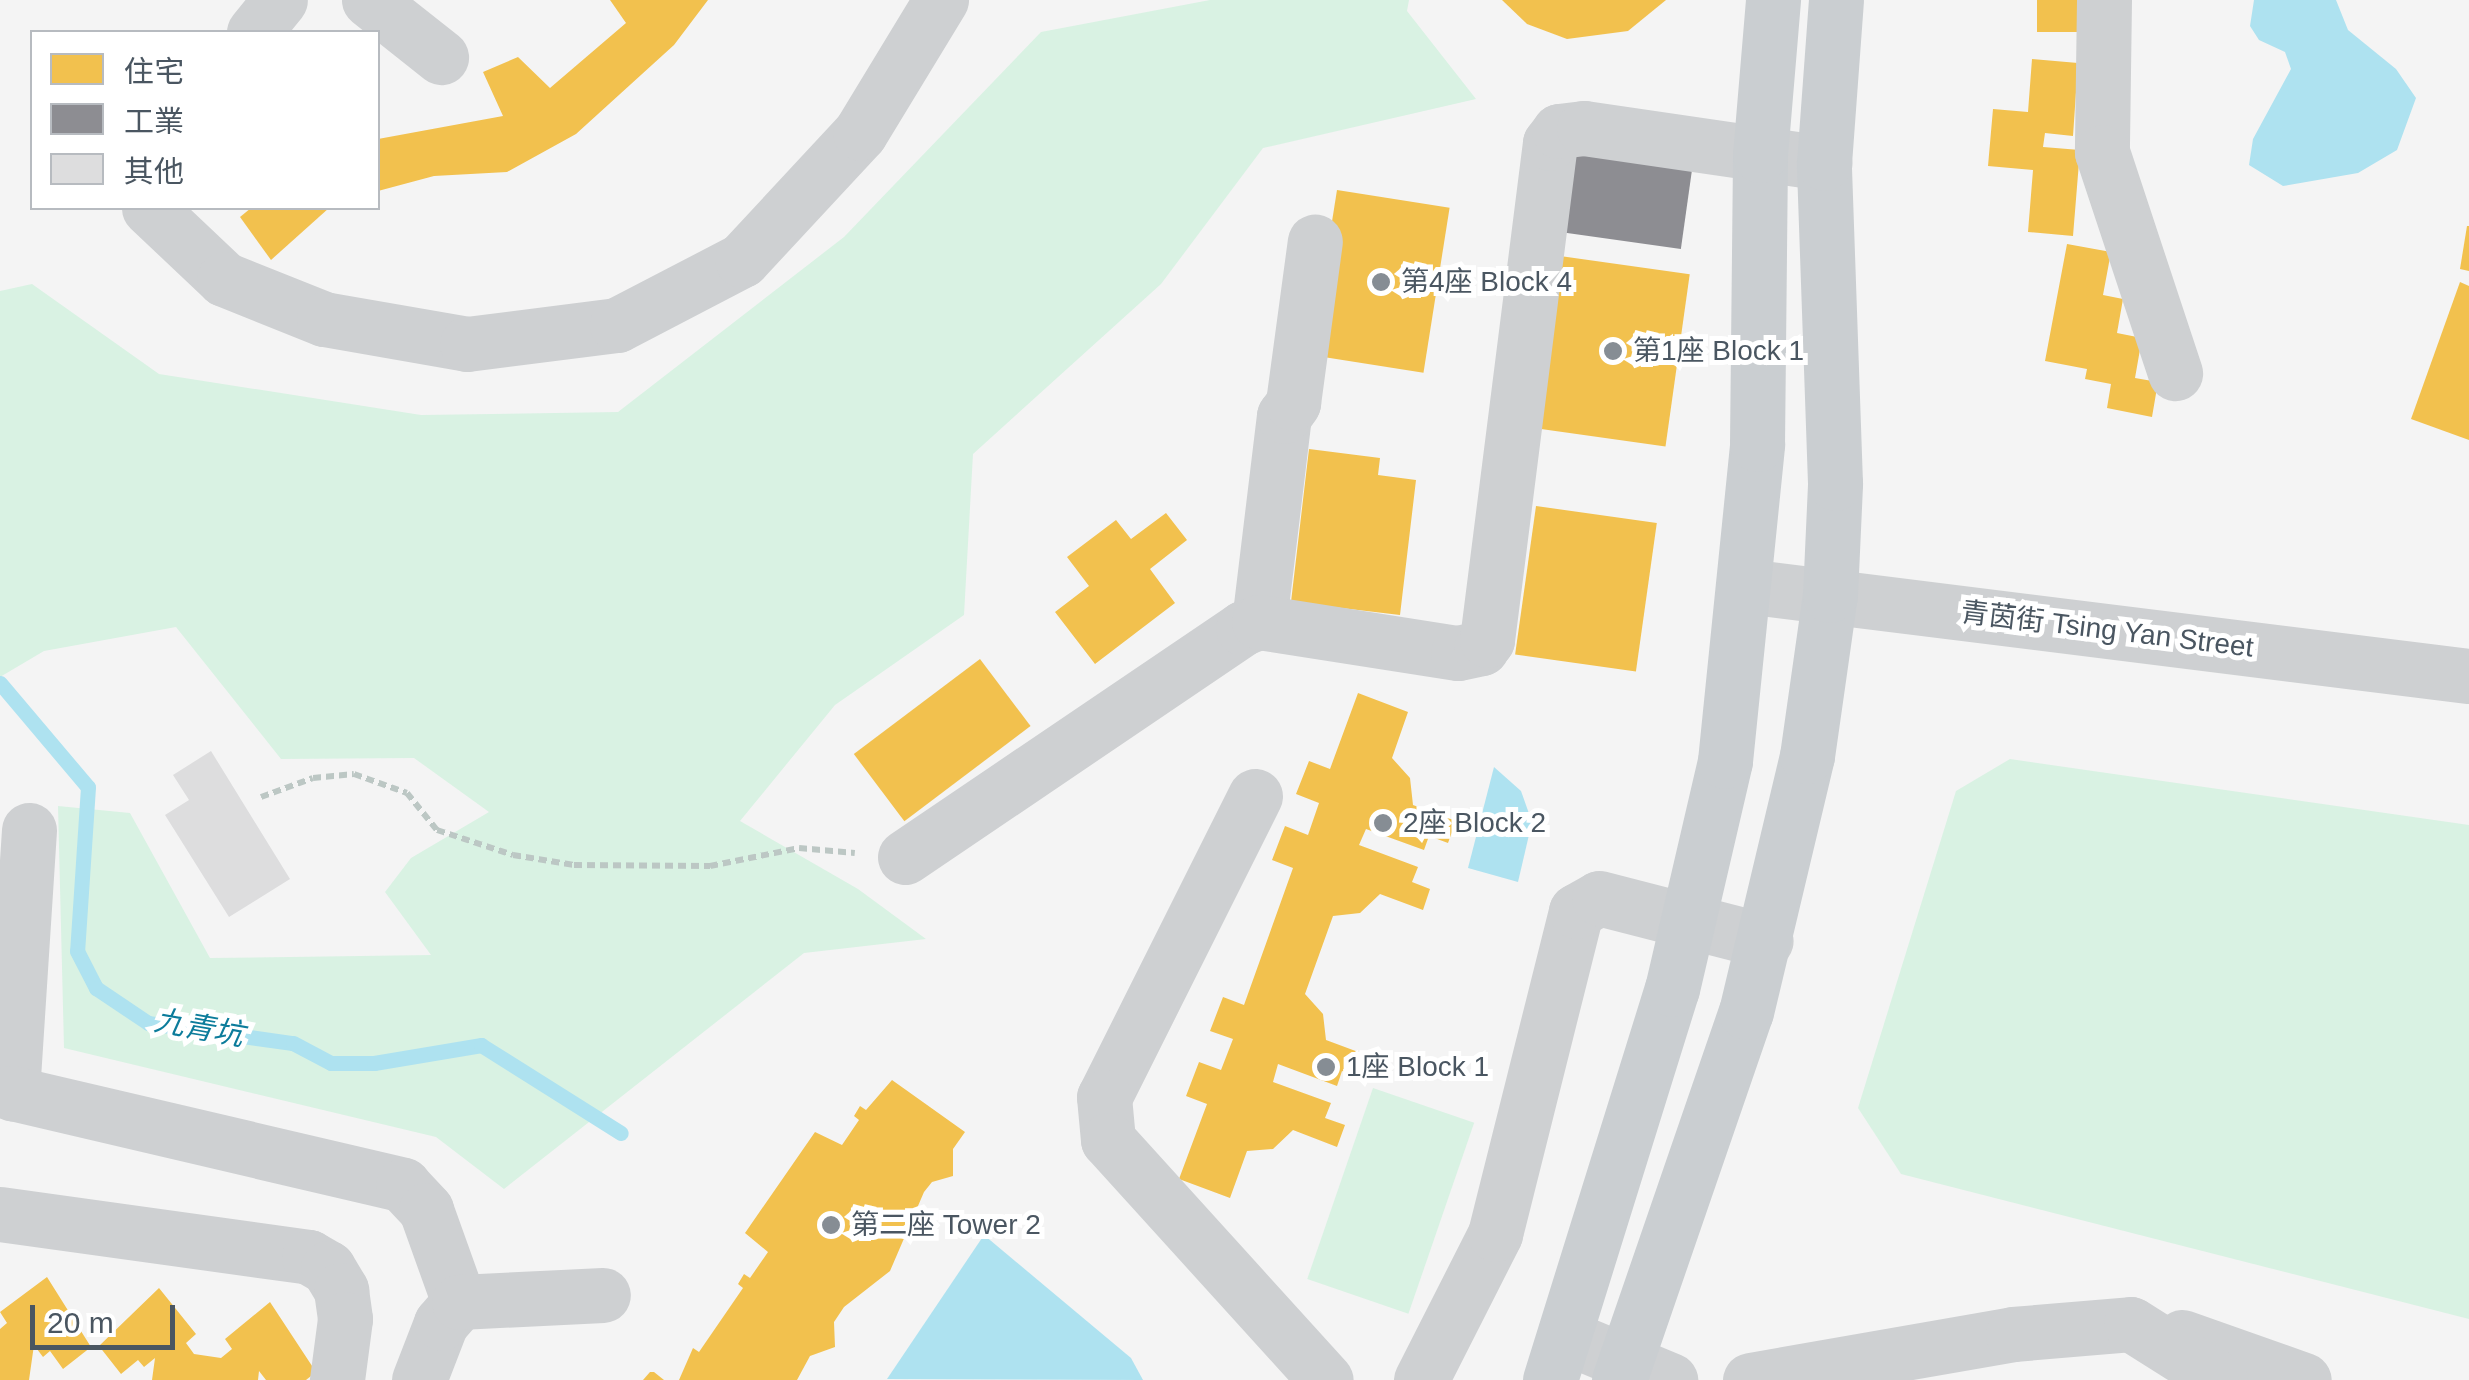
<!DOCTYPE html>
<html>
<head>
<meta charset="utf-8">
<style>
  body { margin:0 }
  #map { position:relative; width:2469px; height:1380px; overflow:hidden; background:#f4f4f4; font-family:Helvetica,"Noto Sans TC",sans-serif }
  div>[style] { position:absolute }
  .green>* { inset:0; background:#d9f2e3; transform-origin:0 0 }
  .water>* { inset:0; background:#aee2f0 }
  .homes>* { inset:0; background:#f2c14e; transform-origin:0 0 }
  .industry>* { inset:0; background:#8d8d92; transform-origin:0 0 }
  .stream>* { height:15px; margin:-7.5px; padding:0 7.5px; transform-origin:7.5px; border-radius:7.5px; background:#aee2f0 }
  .building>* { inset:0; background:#ddddde }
  .path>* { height:6px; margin-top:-3px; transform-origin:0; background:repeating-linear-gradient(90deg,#bcc7c4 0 8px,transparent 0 13px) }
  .minor>* { height:55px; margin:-27.5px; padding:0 27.5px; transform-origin:27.5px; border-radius:27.5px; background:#ced0d2 }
  .major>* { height:55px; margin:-27.5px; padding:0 27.5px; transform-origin:27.5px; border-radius:27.5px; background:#caced1 }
  .dots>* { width:28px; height:28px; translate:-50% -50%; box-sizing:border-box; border:5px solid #fff; border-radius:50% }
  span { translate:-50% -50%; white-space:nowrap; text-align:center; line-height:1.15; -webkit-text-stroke:10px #fff; paint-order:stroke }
  .poi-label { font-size:28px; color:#4a5661 }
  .left { translate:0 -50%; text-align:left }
  .street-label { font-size:28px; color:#4a5661 }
  .water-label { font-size:30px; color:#0c7c9b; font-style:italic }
  .legend { position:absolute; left:30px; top:30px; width:350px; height:180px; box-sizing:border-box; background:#fff; border:2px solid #b7bbc0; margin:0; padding:12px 18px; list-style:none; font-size:30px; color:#4a5661 }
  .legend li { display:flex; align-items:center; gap:20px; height:50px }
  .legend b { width:50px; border:2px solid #b7bbc0 }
  .scale { position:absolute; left:30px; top:1305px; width:145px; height:45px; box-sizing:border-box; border:5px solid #4a5661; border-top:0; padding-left:12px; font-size:30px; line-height:35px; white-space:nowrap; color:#4a5661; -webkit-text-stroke:8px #fff; paint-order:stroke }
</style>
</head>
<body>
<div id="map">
  <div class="green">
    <div style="clip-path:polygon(1210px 0,1409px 0,1407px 11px,1476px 99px,1263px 148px,1161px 284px,973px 454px,964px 615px,835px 705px,740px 821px,858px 889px,926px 939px,804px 953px,504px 1189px,436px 1137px,64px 1048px,58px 806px,130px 813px,210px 958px,431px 955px,385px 892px,411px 858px,489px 812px,414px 758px,281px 759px,176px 627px,44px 651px,0 677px,0 291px,32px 284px,159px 374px,421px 415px,618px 412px,844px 237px,1041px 32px)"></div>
    <div style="clip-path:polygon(2010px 759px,2469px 825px,2469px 1319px,1901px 1174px,1858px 1108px,1956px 791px)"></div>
    <div style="left:1373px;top:1088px;width:107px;height:202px;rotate:19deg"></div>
  </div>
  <div class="water">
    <div style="clip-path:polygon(2254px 0,2336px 0,2348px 30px,2396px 69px,2416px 98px,2397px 150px,2358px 173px,2283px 186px,2249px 165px,2253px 139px,2291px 69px,2285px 52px,2259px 40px,2250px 26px)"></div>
    <div style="clip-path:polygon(1494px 767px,1521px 791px,1532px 822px,1518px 882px,1468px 868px)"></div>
    <div style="clip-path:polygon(984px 1235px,1131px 1358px,1143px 1380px,887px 1379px)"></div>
  </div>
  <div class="homes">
    <div style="clip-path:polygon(610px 0,708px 0,674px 45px,576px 134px,507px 172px,434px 176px,378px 191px,378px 139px,503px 116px,483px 72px,518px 57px,550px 88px,626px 23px)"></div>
    <div style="clip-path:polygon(1502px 0,1666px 0,1628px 31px,1567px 39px,1527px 24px)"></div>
    <div style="left:2037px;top:0;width:43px;height:32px"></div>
    <div style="clip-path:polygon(2032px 59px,2078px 63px,2073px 136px,2045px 133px,2043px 147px,2080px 150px,2073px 236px,2028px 232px,2033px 170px,1988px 166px,1993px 109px,2028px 112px)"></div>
    <div style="left:1337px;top:190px;width:114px;height:167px;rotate:9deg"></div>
    <div style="clip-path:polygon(251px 208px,329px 208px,271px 260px,240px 217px)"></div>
    <div style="clip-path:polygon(2467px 226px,2469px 226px,2469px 271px,2460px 269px)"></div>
    <div style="clip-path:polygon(2067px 244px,2111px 252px,2103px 295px,2123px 299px,2117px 333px,2142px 338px,2135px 378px,2158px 382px,2152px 417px,2107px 408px,2111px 384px,2085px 379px,2087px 369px,2045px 361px)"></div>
    <div style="left:1560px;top:256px;width:131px;height:174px;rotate:8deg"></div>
    <div style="clip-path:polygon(2460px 282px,2469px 286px,2469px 440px,2411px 419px)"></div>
    <div style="clip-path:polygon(1309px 449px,1380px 458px,1378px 475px,1416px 480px,1400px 615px,1291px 602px)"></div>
    <div style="left:1536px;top:506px;width:122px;height:150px;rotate:8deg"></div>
    <div style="clip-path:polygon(1166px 513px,1187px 540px,1150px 569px,1175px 603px,1095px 664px,1055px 612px,1089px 586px,1067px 557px,1116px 520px,1131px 539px)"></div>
    <div style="left:980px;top:659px;width:84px;height:158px;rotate:53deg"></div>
    <div style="clip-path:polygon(1358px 693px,1408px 712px,1392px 758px,1410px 778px,1413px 805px,1456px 821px,1448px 843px,1429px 836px,1424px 850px,1366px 829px,1359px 845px,1418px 867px,1412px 882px,1430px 889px,1423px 910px,1380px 894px,1360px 913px,1333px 916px,1305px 994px,1323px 1014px,1326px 1040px,1369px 1056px,1361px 1078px,1342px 1071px,1337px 1086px,1278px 1064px,1273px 1082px,1331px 1103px,1325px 1118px,1345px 1125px,1337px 1147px,1293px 1130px,1273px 1149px,1247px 1151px,1230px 1198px,1179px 1179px,1207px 1104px,1186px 1096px,1199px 1062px,1221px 1070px,1233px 1039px,1210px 1031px,1223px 997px,1244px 1005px,1293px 868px,1272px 860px,1285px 826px,1308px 835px,1319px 803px,1296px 794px,1309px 761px,1330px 769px)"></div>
    <div style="clip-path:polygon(892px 1080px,965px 1132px,953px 1149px,953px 1176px,932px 1182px,924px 1192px,890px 1271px,844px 1307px,834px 1322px,835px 1347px,810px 1356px,797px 1380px,679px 1380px,693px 1348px,699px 1352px,743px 1288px,738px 1284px,744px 1274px,750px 1278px,768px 1252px,745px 1233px,815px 1132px,842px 1145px,859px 1120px,854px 1116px,860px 1106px,866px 1110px)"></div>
    <div style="clip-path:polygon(47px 1277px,91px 1347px,63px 1369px,50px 1351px,43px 1357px,34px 1345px,29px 1380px,0 1380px,0 1329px,7px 1323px,0 1312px)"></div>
    <div style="clip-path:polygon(159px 1288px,196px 1334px,186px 1343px,194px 1354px,221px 1358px,232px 1349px,225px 1339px,270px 1302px,316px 1372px,306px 1380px,266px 1380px,259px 1371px,258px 1380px,152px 1380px,155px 1358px,144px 1367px,138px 1360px,121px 1374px,99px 1346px)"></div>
    <div style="clip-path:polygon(650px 1372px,654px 1372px,664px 1380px,643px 1380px)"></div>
  </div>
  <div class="industry">
    <div style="left:1573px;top:140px;width:122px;height:93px;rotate:8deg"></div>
  </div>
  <div class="stream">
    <div style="left:0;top:683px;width:136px;rotate:49.8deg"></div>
    <div style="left:88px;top:787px;width:164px;rotate:93.8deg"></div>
    <div style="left:77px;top:951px;width:42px;rotate:62.8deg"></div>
    <div style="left:96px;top:988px;width:63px;rotate:33.9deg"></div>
    <div style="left:148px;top:1023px;width:146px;rotate:7.9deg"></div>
    <div style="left:293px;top:1043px;width:43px;rotate:27.8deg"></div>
    <div style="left:331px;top:1063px;width:43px"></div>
    <div style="left:374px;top:1063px;width:109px;rotate:-9.5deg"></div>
    <div style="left:481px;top:1045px;width:165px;rotate:32.2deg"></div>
  </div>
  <div class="building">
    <div style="clip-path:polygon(211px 751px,290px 879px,229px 917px,165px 815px,189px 800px,173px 775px)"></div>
  </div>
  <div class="path">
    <div style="left:261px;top:797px;width:55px;rotate:-20.1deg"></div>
    <div style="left:313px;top:778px;width:41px;rotate:-5.6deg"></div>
    <div style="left:354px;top:774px;width:56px;rotate:19.7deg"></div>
    <div style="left:407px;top:793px;width:48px;rotate:51deg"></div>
    <div style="left:437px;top:830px;width:80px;rotate:18.2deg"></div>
    <div style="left:513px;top:855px;width:62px;rotate:9.3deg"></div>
    <div style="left:574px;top:865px;width:136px;rotate:0.4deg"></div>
    <div style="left:710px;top:866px;width:91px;rotate:-11.4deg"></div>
    <div style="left:799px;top:848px;width:56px;rotate:5.1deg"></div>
  </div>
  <div class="minor">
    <div style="left:369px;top:0;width:92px;rotate:38.4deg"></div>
    <div style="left:2104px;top:0;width:152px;rotate:90.8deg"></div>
    <div style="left:2102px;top:152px;width:233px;rotate:71.7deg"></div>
    <div style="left:254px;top:32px;width:41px;rotate:-50.9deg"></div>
    <div style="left:149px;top:208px;width:103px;rotate:43.4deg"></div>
    <div style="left:224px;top:279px;width:108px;rotate:21.8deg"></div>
    <div style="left:324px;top:319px;width:145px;rotate:9.9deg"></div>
    <div style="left:467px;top:344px;width:151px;rotate:-7.2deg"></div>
    <div style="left:617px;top:325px;width:141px;rotate:-27.5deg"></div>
    <div style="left:742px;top:260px;width:173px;rotate:-47.1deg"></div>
    <div style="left:860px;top:133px;width:156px;rotate:-58.7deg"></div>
    <div style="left:1745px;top:586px;width:730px;rotate:7.09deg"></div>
    <div style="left:1259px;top:622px;width:208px;rotate:-83.1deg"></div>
    <div style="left:1284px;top:416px;width:16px;rotate:-55deg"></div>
    <div style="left:1293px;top:403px;width:163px;rotate:-82.3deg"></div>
    <div style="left:1255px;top:796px;width:337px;rotate:116.6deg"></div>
    <div style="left:1104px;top:1097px;width:43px;rotate:84.7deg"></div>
    <div style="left:1108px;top:1140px;width:324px;rotate:47.8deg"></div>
    <div style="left:29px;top:830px;width:264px;rotate:93.7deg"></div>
    <div style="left:12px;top:1093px;width:402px;rotate:13.2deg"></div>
    <div style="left:403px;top:1185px;width:34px;rotate:47deg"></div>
    <div style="left:426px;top:1210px;width:98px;rotate:70.3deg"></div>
    <div style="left:905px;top:857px;width:408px;rotate:-34.1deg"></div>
    <div style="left:1243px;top:628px;width:17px;rotate:-21deg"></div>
    <div style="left:1259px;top:622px;width:201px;rotate:8.9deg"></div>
    <div style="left:1458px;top:653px;width:24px;rotate:-12deg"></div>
    <div style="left:1481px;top:648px;width:10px;rotate:-53deg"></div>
    <div style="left:1487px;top:640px;width:501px;rotate:-82.78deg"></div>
    <div style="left:1550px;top:143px;width:15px;rotate:-53deg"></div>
    <div style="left:1559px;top:131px;width:25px;rotate:-7deg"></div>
    <div style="left:1584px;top:128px;width:243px;rotate:8.3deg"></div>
    <div style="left:0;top:1214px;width:312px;rotate:7.9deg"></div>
    <div style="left:309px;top:1257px;width:22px;rotate:30deg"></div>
    <div style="left:328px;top:1268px;width:26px;rotate:59deg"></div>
    <div style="left:341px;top:1290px;width:29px;rotate:82deg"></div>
    <div style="left:345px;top:1319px;width:62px;rotate:97.5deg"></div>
    <div style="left:1566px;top:1337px;width:113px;rotate:22.5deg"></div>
    <div style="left:2182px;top:1337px;width:129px;rotate:19.4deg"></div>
    <div style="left:419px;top:1380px;width:61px;rotate:-68.9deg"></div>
    <div style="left:441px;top:1323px;width:28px;rotate:-49deg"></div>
    <div style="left:459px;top:1302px;width:144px;rotate:-2.8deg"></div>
    <div style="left:1421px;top:1380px;width:164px;rotate:-63.1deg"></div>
    <div style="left:1495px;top:1234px;width:333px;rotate:-75.9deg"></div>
    <div style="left:1576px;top:911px;width:26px;rotate:-29deg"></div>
    <div style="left:1599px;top:898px;width:172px;rotate:14.4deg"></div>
    <div style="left:1750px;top:1380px;width:267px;rotate:-9.9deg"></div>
    <div style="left:2013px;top:1334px;width:118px;rotate:-4.8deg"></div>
    <div style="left:2131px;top:1324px;width:105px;rotate:32.2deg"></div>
  </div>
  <div class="major">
    <div style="left:1550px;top:1380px;width:410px;rotate:-72.7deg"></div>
    <div style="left:1672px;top:989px;width:234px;rotate:-76.9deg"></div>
    <div style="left:1725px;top:761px;width:319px;rotate:-84.2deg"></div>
    <div style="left:1757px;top:444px;width:289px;rotate:-89.4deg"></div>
    <div style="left:1760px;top:155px;width:156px;rotate:-85.2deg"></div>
    <div style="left:1619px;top:1380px;width:389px;rotate:-71deg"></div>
    <div style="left:1746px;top:1012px;width:263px;rotate:-76.6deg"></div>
    <div style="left:1807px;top:756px;width:163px;rotate:-81.9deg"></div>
    <div style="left:1830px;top:595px;width:112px;rotate:-87.4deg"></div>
    <div style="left:1835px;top:483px;width:320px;rotate:-92deg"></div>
    <div style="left:1824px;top:163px;width:163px;rotate:-85.8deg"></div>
  </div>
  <div class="dots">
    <div style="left:1381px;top:282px;background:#868d94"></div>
    <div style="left:1613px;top:351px;background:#868d94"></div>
    <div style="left:1383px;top:823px;background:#868d94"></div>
    <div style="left:1326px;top:1067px;background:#868d94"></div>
    <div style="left:831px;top:1225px;background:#868d94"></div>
  </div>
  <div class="poi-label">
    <span class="left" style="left:1401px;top:282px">第4座 Block 4</span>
    <span class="left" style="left:1633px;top:351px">第1座 Block 1</span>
    <span class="left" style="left:1403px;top:823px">2座 Block 2</span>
    <span class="left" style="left:1346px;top:1067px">1座 Block 1</span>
    <span class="left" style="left:851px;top:1225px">第二座 Tower 2</span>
  </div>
  <div class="street-label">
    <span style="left:2107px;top:630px;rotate:7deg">青茵街 Tsing Yan Street</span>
  </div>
  <div class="water-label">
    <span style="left:199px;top:1028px;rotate:10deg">九青坑</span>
  </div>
  <ul class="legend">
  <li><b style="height:28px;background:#f2c14e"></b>住宅</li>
  <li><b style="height:28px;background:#8d8d92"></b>工業</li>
  <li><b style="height:28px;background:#ddddde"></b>其他</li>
  </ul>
  <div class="scale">20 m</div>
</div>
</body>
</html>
